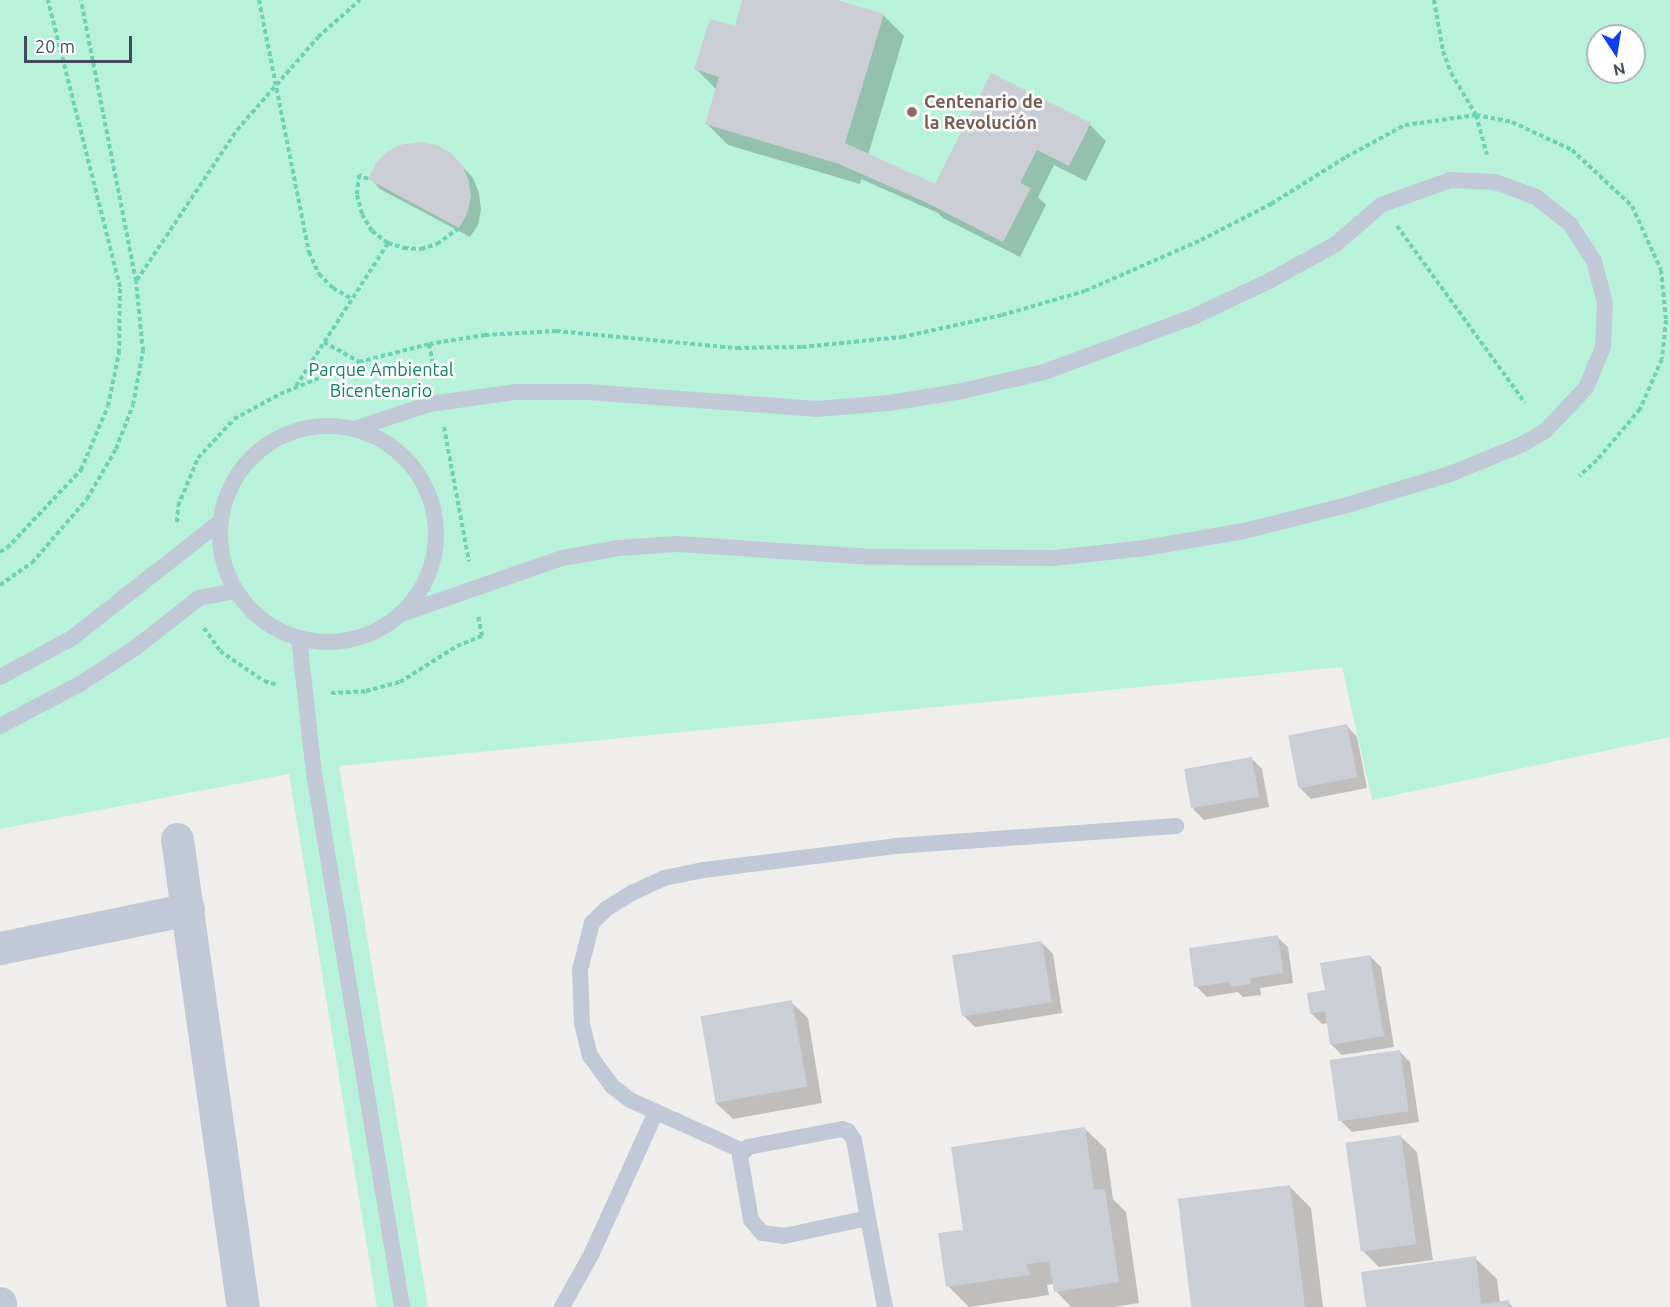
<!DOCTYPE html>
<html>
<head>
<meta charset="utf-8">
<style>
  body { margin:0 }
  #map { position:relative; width:1670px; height:1307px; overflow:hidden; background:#f0eeed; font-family:Ubuntu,sans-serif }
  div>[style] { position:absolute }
  .green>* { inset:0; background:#b8f2da }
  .shadow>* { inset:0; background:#0003 }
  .building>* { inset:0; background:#ccced6; transform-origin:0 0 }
  .path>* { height:4px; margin-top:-2px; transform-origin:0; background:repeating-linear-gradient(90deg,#6dd2b5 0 4.5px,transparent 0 7.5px) }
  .service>* { height:16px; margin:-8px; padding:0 8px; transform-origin:8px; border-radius:8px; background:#c2c9d6 }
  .service>.ring { margin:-8px; padding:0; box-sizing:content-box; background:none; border:16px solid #c2c9d6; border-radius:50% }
  .minor>* { height:33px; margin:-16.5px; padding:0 16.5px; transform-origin:16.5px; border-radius:16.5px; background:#c2c9d6 }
  .dots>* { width:16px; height:16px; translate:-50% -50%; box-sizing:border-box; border:3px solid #fff; border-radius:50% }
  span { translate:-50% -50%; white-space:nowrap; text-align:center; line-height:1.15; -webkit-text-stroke:5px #fff; paint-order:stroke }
  .education-label { font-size:18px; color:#785e54; font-weight:700 }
  .left { translate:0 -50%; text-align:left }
  .park-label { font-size:18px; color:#108261 }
  .north { position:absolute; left:1586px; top:24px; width:60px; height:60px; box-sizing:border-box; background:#fff; border:2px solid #b4b7be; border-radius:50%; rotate:168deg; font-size:16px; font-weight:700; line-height:24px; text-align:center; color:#444c5c }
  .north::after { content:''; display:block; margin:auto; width:21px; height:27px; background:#0d3fea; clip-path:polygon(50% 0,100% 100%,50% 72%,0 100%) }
  .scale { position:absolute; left:24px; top:36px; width:108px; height:27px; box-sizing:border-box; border:3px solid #444c5c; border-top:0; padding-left:8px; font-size:18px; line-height:21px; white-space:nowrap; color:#444c5c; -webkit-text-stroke:4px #fff; paint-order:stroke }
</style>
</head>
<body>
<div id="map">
  <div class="green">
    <div style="clip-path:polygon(evenodd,0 0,1670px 0,1670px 737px,1372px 800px,1342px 667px,339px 766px,428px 1307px,377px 1307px,289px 774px,0 829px,0 0,1598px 36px,1634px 36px,1634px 72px,1598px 72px,1598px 36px)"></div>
  </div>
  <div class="shadow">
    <div style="clip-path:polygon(744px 0,831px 0,883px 15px,904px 36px,868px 155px,934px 185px,1090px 125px,1106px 141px,1086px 181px,1054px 165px,1038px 197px,1046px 205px,1020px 257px,943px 218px,938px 213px,861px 179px,860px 184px,728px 145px,707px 124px,717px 90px,696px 69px,736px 28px)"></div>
    <div style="clip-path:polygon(462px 166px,473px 178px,479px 193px,481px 209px,478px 225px,470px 237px,380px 189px,370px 178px)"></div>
    <div style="clip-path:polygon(1347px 726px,1357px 737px,1367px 788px,1311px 799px,1300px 788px)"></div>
    <div style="clip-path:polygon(1251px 758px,1262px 769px,1269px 807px,1204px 820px,1193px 809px)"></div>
    <div style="clip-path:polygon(1277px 937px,1288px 947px,1293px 983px,1260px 988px,1261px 995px,1243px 997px,1238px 992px,1207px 997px,1196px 986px)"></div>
    <div style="clip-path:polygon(1042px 943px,1053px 954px,1062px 1013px,975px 1027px,964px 1016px)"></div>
    <div style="clip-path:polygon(1370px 956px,1381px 967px,1394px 1047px,1342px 1055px,1331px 1044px,1328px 1023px,1322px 1024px,1311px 1013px,1326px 991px)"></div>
    <div style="clip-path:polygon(791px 1002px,808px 1018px,822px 1103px,733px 1119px,716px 1103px)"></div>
    <div style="clip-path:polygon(1399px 1051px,1410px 1062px,1419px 1122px,1352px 1132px,1341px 1121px)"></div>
    <div style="clip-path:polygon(1084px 1128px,1106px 1149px,1113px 1199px,1126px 1212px,1139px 1303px,1114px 1307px,1071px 1307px,1056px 1291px,1054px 1284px,1047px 1285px,1049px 1295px,969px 1307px,948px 1286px,965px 1231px)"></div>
    <div style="clip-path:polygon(1400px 1136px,1417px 1152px,1433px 1260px,1379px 1267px,1363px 1251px)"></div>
    <div style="clip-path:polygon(1290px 1187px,1311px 1208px,1323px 1307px,1193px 1307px)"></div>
    <div style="clip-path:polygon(1475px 1258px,1497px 1279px,1500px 1303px,1508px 1302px,1513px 1307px,1367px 1307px)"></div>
  </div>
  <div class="building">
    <div style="clip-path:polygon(742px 0,837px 0,884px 14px,845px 143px,935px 184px,991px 73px,1091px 123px,1069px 166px,1037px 150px,1020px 183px,1031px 188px,1003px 242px,925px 202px,839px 164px,705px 124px,719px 77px,694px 69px,710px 19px,735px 26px)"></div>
    <div style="clip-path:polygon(419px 142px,436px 145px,451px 153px,462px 165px,469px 181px,471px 197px,467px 214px,459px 228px,368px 179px,376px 163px,388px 151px,403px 144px)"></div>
    <div style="left:1347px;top:724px;width:54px;height:60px;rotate:79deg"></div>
    <div style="left:1252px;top:757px;width:40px;height:69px;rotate:80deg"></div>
    <div style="clip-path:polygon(1278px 935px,1283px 973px,1250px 978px,1251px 984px,1231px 987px,1229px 982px,1194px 987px,1189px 948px)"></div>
    <div style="left:1042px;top:941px;width:62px;height:91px;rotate:81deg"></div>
    <div style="clip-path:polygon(1370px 955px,1384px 1036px,1330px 1045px,1325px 1011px,1310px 1014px,1307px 993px,1325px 990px,1320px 963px)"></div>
    <div style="left:792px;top:1000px;width:88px;height:93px;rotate:80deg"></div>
    <div style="left:1400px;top:1050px;width:62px;height:71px;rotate:82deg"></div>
    <div style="clip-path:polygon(1085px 1127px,1094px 1190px,1105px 1189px,1119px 1282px,1054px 1292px,1049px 1261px,1027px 1264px,1029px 1275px,946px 1287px,938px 1233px,963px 1230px,951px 1147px)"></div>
    <div style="left:1401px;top:1135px;width:110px;height:56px;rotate:82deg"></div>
    <div style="left:1290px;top:1185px;width:123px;height:113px;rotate:83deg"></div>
    <div style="clip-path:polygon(1476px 1256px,1481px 1304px,1509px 1300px,1510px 1307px,1366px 1307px,1361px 1272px)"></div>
  </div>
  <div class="path">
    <div style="left:259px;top:0;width:257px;rotate:78.8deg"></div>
    <div style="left:309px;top:252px;width:24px;rotate:66deg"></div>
    <div style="left:319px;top:274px;width:20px;rotate:45deg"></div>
    <div style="left:333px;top:288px;width:22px;rotate:30deg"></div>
    <div style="left:1434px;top:0;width:52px;rotate:80deg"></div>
    <div style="left:1443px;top:51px;width:23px;rotate:70deg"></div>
    <div style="left:1451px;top:73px;width:49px;rotate:59.2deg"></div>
    <div style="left:1476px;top:115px;width:41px;rotate:74.6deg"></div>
    <div style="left:368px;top:179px;width:10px;rotate:-156deg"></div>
    <div style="left:359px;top:175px;width:20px;rotate:96deg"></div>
    <div style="left:357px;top:195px;width:20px;rotate:75deg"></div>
    <div style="left:362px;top:214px;width:20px;rotate:60deg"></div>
    <div style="left:372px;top:231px;width:20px;rotate:37deg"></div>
    <div style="left:388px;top:243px;width:17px;rotate:17deg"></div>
    <div style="left:404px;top:248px;width:17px;rotate:3deg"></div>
    <div style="left:421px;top:249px;width:17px;rotate:-17deg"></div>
    <div style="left:437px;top:244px;width:27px;rotate:-36deg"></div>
    <div style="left:1397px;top:226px;width:218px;rotate:54.1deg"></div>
    <div style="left:137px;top:280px;width:180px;rotate:-56.3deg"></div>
    <div style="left:237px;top:130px;width:123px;rotate:-48.9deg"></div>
    <div style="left:318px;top:37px;width:56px;rotate:-41.4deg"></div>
    <div style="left:324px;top:342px;width:40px;rotate:29.7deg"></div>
    <div style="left:429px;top:344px;width:33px;rotate:79deg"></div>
    <div style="left:296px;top:386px;width:170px;rotate:-57.2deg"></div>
    <div style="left:444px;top:427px;width:137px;rotate:79.5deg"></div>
    <div style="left:177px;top:522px;width:16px;rotate:-86deg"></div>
    <div style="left:178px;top:506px;width:52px;rotate:-67.4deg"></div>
    <div style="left:198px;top:458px;width:53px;rotate:-47.3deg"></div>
    <div style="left:234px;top:419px;width:52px;rotate:-28.5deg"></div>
    <div style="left:280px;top:394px;width:85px;rotate:-22.1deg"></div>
    <div style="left:359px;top:362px;width:72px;rotate:-14.4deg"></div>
    <div style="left:429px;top:344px;width:57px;rotate:-9.1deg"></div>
    <div style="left:485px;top:335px;width:71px;rotate:-3.2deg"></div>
    <div style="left:556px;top:331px;width:182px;rotate:5.4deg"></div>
    <div style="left:737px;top:348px;width:65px;rotate:-0.9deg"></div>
    <div style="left:802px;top:347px;width:100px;rotate:-5.7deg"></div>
    <div style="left:902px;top:337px;width:102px;rotate:-12.4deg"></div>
    <div style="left:1002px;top:315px;width:86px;rotate:-16.1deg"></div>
    <div style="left:1085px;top:291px;width:127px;rotate:-23.7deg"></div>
    <div style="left:1201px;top:240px;width:79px;rotate:-27.2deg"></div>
    <div style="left:1271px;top:204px;width:89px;rotate:-32.1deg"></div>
    <div style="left:1346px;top:157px;width:67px;rotate:-28.5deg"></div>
    <div style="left:1405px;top:125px;width:72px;rotate:-8deg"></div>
    <div style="left:1476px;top:115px;width:37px;rotate:11deg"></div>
    <div style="left:1512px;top:122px;width:66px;rotate:25deg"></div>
    <div style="left:1572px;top:150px;width:82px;rotate:43deg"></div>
    <div style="left:1632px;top:206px;width:70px;rotate:65.6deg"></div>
    <div style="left:1661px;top:270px;width:50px;rotate:84.3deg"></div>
    <div style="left:1666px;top:320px;width:39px;rotate:96deg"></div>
    <div style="left:1662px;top:359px;width:55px;rotate:113.7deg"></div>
    <div style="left:1640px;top:409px;width:67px;rotate:130.1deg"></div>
    <div style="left:1597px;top:460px;width:24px;rotate:138deg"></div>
    <div style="left:0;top:552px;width:8px;rotate:-30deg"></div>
    <div style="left:7px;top:548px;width:108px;rotate:-46.5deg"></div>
    <div style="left:81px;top:470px;width:69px;rotate:-67.1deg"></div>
    <div style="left:108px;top:406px;width:54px;rotate:-78.3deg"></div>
    <div style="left:119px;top:353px;width:66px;rotate:-89.1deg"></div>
    <div style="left:120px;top:287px;width:296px;rotate:-104.1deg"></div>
    <div style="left:0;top:585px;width:39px;rotate:-35deg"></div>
    <div style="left:32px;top:563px;width:84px;rotate:-49.3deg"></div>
    <div style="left:87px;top:499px;width:58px;rotate:-59.9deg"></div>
    <div style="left:116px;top:449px;width:47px;rotate:-68.9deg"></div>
    <div style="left:133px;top:405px;width:55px;rotate:-79.5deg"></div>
    <div style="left:143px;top:351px;width:70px;rotate:-95.7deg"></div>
    <div style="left:136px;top:281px;width:286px;rotate:-101.1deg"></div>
    <div style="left:204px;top:628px;width:28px;rotate:55deg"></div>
    <div style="left:220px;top:651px;width:53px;rotate:34.3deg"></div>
    <div style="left:264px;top:681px;width:14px;rotate:17deg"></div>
    <div style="left:331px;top:693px;width:35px;rotate:-3deg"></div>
    <div style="left:366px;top:691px;width:35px;rotate:-15deg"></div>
    <div style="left:400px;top:682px;width:67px;rotate:-32.3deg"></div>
    <div style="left:457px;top:646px;width:27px;rotate:-22deg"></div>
    <div style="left:482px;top:636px;width:20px;rotate:-101deg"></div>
  </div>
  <div class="service">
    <div class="ring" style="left:220px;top:426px;width:200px;height:200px"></div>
    <div style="left:354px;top:429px;width:80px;rotate:-18.2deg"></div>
    <div style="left:430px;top:404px;width:86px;rotate:-8deg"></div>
    <div style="left:515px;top:392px;width:72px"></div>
    <div style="left:587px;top:392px;width:231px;rotate:4.2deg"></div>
    <div style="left:817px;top:409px;width:72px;rotate:-4.8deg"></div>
    <div style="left:889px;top:403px;width:74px;rotate:-9.3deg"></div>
    <div style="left:962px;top:391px;width:84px;rotate:-13deg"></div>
    <div style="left:1044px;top:372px;width:161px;rotate:-20.3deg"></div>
    <div style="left:1195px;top:316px;width:82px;rotate:-25.3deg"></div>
    <div style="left:1269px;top:281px;width:77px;rotate:-28.9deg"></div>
    <div style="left:1336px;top:244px;width:60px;rotate:-40.9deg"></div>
    <div style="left:1381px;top:205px;width:73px;rotate:-19.9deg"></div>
    <div style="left:1450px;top:180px;width:45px;rotate:2.5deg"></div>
    <div style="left:1495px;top:182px;width:44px;rotate:20.1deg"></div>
    <div style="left:1536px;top:197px;width:43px;rotate:38.5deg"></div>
    <div style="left:1570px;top:224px;width:44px;rotate:57deg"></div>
    <div style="left:1594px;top:261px;width:43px;rotate:75.3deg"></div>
    <div style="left:1605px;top:303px;width:44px;rotate:92.6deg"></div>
    <div style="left:1603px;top:347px;width:44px;rotate:112.5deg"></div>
    <div style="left:1586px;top:388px;width:59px;rotate:133.6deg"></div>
    <div style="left:1545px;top:431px;width:28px;rotate:150deg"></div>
    <div style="left:1521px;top:445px;width:77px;rotate:157.8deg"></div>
    <div style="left:1450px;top:474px;width:108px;rotate:163.2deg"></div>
    <div style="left:1347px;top:505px;width:106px;rotate:165.8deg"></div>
    <div style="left:1244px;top:531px;width:100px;rotate:170.3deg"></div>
    <div style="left:1145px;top:548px;width:92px;rotate:173.7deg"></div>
    <div style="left:1054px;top:558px;width:182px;rotate:-179.7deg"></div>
    <div style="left:872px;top:557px;width:195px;rotate:-176.2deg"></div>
    <div style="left:677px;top:544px;width:58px;rotate:176.1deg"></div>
    <div style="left:619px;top:548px;width:58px;rotate:170deg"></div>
    <div style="left:562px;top:558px;width:170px;rotate:160.8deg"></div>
    <div style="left:299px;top:638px;width:136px;rotate:83.7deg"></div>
    <div style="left:314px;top:773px;width:541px;rotate:80.64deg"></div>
    <div style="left:0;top:677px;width:82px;rotate:-28.4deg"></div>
    <div style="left:72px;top:638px;width:188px;rotate:-38.1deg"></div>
    <div style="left:0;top:726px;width:90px;rotate:-27.7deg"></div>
    <div style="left:80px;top:684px;width:66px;rotate:-33.2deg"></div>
    <div style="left:135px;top:648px;width:81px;rotate:-38deg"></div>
    <div style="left:199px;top:598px;width:38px;rotate:-11deg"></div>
    <div style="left:743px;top:1151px;width:124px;rotate:-155.7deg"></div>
    <div style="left:630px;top:1100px;width:23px;rotate:-142deg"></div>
    <div style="left:612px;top:1086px;width:37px;rotate:-126deg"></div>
    <div style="left:590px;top:1056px;width:33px;rotate:-104deg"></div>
    <div style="left:582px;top:1024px;width:54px;rotate:-92.1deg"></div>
    <div style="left:580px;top:970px;width:49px;rotate:-75.7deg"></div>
    <div style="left:592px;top:923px;width:20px;rotate:-45deg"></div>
    <div style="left:606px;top:909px;width:31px;rotate:-32deg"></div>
    <div style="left:632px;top:893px;width:35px;rotate:-25deg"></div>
    <div style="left:664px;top:878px;width:41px;rotate:-11.3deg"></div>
    <div style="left:704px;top:870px;width:193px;rotate:-7.1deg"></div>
    <div style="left:896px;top:846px;width:281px;rotate:-4.1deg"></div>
    <div style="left:868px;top:1218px;width:86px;rotate:167.9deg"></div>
    <div style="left:784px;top:1236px;width:22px;rotate:-172deg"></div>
    <div style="left:762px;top:1233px;width:17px;rotate:-130deg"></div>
    <div style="left:751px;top:1220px;width:65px;rotate:-99.8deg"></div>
    <div style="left:740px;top:1156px;width:12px;rotate:-48deg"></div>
    <div style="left:748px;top:1147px;width:96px;rotate:-10.8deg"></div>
    <div style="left:842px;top:1129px;width:6px;rotate:18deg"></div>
    <div style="left:848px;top:1131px;width:11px;rotate:56deg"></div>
    <div style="left:854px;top:1140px;width:79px;rotate:79.8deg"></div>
    <div style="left:868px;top:1218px;width:91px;rotate:79.2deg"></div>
    <div style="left:562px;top:1307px;width:62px;rotate:-60.9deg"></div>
    <div style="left:592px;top:1253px;width:155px;rotate:-65.6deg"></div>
  </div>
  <div class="minor">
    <div style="left:177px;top:839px;width:473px;rotate:82deg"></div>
    <div style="left:0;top:948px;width:192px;rotate:-11.7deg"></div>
    <div style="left:0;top:1303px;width:4px;rotate:90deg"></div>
  </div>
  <div class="dots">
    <div style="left:912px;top:112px;background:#8d6e63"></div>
  </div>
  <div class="education-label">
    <span class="left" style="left:924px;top:112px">Centenario de<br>la Revolución</span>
  </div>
  <div class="park-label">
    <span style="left:381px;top:380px">Parque Ambiental<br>Bicentenario</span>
  </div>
  <div class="north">N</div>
  <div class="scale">20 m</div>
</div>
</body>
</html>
